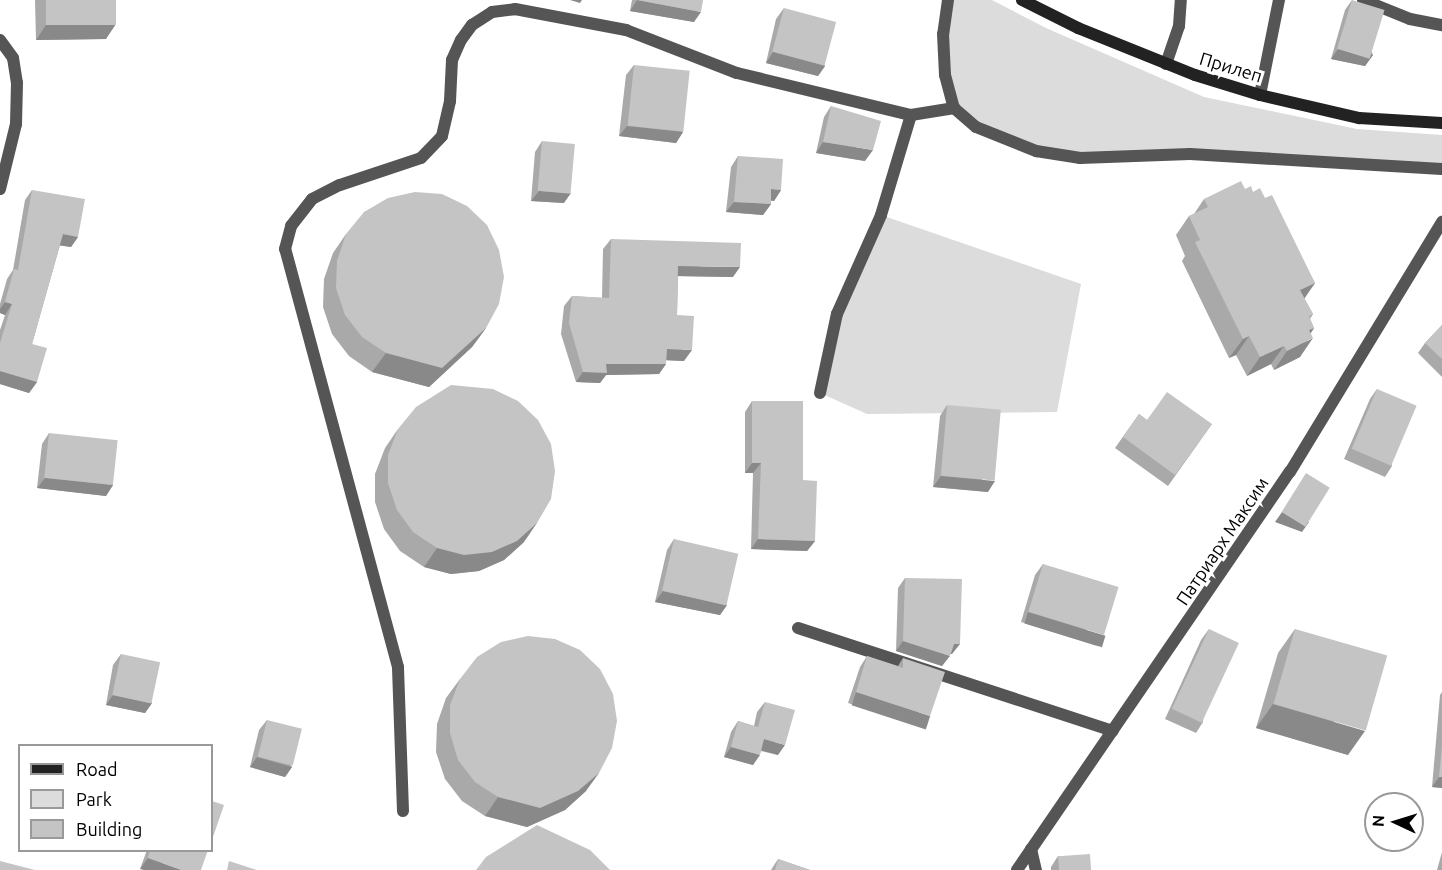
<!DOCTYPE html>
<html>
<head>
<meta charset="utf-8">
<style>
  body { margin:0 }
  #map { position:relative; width:1442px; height:870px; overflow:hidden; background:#fff; font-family:Ubuntu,sans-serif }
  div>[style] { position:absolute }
  .green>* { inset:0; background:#dcdcdc }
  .lane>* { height:12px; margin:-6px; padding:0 6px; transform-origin:6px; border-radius:6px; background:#555 }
  .street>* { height:12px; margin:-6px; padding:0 6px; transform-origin:6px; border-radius:6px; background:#555 }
  .secondary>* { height:12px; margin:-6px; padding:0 6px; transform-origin:6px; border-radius:6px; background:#222 }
  .wall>* { inset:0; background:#a9a9a9 }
  .shaded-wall>* { inset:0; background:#898989; transform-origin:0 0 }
  .building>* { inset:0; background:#c4c4c4; transform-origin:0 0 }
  span { translate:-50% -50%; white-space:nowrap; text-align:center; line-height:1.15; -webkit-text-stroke:6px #fff; paint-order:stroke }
  .street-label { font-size:18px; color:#000 }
  .legend { position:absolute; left:18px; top:744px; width:195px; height:108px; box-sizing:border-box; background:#fff; border:2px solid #999; margin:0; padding:8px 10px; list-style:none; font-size:18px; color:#000 }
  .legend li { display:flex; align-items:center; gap:12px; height:30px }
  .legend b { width:30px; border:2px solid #999 }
  .north { position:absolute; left:1364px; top:792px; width:60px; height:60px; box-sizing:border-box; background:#fff; border:2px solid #999; border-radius:50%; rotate:274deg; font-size:16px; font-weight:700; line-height:24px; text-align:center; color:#000 }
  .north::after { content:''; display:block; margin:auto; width:21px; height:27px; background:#000; clip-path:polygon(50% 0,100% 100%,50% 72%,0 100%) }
</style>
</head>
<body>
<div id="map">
  <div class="green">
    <div style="clip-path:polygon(948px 0,992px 0,1046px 28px,1204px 97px,1357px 129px,1442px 135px,1442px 169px,1190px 154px,1080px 158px,1036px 151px,976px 127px,954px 108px,945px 75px)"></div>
    <div style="clip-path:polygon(881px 215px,1081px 284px,1057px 412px,867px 414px,820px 393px,837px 314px)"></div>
  </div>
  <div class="lane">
    <div style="left:948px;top:0;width:34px;rotate:98deg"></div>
    <div style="left:943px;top:34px;width:41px;rotate:87.2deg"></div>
    <div style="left:945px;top:75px;width:34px;rotate:75deg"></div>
    <div style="left:954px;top:108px;width:29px;rotate:41deg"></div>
    <div style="left:976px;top:127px;width:65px;rotate:21.8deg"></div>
    <div style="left:1036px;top:151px;width:45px;rotate:9deg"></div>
    <div style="left:1080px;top:158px;width:110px;rotate:-2.1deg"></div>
    <div style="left:1190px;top:154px;width:252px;rotate:3.4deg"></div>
    <div style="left:1363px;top:0;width:51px;rotate:22deg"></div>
    <div style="left:1410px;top:19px;width:33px;rotate:11deg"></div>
    <div style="left:1166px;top:64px;width:40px;rotate:-71.1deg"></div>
    <div style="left:1179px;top:26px;width:26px;rotate:-86deg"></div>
    <div style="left:1260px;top:95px;width:97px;rotate:-78.7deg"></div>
    <div style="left:798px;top:628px;width:331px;rotate:18.1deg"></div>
  </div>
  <div class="street">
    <div style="left:0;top:40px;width:22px;rotate:54deg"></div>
    <div style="left:13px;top:58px;width:25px;rotate:81deg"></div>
    <div style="left:17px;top:83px;width:41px;rotate:91.4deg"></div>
    <div style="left:16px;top:124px;width:67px;rotate:103.8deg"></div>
    <div style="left:820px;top:393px;width:81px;rotate:-77.9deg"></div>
    <div style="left:837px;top:314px;width:108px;rotate:-66deg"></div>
    <div style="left:881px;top:215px;width:104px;rotate:-73.3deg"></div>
    <div style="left:403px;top:811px;width:144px;rotate:-92deg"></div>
    <div style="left:398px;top:667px;width:433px;rotate:-105.1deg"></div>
    <div style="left:285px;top:249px;width:24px;rotate:-75deg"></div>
    <div style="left:291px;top:226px;width:34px;rotate:-52deg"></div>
    <div style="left:312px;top:199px;width:31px;rotate:-27deg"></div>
    <div style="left:340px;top:185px;width:85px;rotate:-18.4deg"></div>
    <div style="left:421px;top:158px;width:30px;rotate:-46deg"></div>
    <div style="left:442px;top:136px;width:36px;rotate:-77deg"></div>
    <div style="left:450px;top:101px;width:41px;rotate:-87.2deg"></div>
    <div style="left:452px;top:60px;width:22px;rotate:-66deg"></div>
    <div style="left:461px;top:40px;width:19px;rotate:-54deg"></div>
    <div style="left:472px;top:25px;width:24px;rotate:-33deg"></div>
    <div style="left:492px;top:12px;width:23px;rotate:-7deg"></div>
    <div style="left:515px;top:9px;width:113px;rotate:10.7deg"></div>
    <div style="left:626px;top:30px;width:119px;rotate:21.2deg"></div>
    <div style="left:737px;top:73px;width:179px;rotate:13.6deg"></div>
    <div style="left:911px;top:115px;width:44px;rotate:-9.2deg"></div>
    <div style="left:1031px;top:849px;width:22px;rotate:77deg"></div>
    <div style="left:1017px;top:870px;width:483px;rotate:-55.6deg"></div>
    <div style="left:1290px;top:472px;width:293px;rotate:-58.7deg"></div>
  </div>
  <div class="secondary">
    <div style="left:1022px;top:0;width:63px;rotate:26.6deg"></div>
    <div style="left:1078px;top:28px;width:126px;rotate:21.9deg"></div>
    <div style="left:1195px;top:75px;width:68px;rotate:17.1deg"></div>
    <div style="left:1260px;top:95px;width:102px;rotate:13.1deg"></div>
    <div style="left:1359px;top:118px;width:83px;rotate:3.4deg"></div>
  </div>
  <div class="wall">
    <div style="clip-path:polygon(35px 0,116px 0,106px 39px,36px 40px)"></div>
    <div style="clip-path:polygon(632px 0,703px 0,694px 22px,630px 11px)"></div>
    <div style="clip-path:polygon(1352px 0,1373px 55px,1365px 66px,1331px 59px,1345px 10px)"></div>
    <div style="clip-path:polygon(784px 8px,825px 66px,818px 76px,766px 63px,776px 19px)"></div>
    <div style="clip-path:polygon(634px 65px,683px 132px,676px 143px,619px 136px,626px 75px)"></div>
    <div style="clip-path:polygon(831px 106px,865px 161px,816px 153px,824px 117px)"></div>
    <div style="clip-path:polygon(542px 141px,564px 203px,531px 201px,535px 152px)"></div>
    <div style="clip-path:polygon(738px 156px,781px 190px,774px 201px,771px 200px,771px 204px,763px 215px,726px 212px,731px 167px)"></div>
    <div style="clip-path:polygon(1245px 189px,1253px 192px,1265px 198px,1315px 283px,1304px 298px,1313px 314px,1310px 319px,1314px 328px,1311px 333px,1300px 357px,1274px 370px,1271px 364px,1247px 376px,1236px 355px,1229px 358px,1182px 261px,1185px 256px,1176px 235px,1189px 216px,1194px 214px,1204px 199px)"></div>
    <div style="clip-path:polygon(32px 190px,78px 237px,71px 247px,60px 245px,32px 344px,37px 382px,29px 393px,0 384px,0 330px,5px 315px,0 313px,0 304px,7px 279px,13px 270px,25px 200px)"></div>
    <div style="clip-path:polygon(346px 234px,486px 328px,472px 347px,429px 387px,372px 372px,349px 356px,332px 334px,323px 307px,324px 279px,333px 253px)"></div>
    <div style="clip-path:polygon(611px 239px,733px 277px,678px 276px,677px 315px,684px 361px,666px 360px,666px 364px,659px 374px,606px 375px,600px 383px,576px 382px,561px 334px,564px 306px,572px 296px,602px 298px,603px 249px)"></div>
    <div style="clip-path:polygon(1442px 325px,1442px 377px,1418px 353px,1425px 343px)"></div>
    <div style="clip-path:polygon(1377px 389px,1392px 466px,1385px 477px,1344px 459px,1370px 399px)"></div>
    <div style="clip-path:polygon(752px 401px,803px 480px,815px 541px,807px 551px,751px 549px,753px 473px,745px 473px,745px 412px)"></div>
    <div style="clip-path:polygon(947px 405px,988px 492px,933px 487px,940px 416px)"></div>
    <div style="clip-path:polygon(1139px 414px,1147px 420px,1212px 424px,1168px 486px,1115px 448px)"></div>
    <div style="clip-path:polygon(398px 429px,524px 542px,504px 560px,479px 571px,451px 574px,424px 567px,400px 551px,384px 529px,375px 502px,375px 474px,385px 448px)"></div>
    <div style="clip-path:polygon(49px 433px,113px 485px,106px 496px,37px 488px,42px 444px)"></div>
    <div style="clip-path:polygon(674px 539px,727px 605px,720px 615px,655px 602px,667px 550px)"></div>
    <div style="clip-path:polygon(1043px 564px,1097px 646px,1021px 622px,1035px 575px)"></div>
    <div style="clip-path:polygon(905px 578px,952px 654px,950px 654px,942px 666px,896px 651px,898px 588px)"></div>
    <div style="clip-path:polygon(1209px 629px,1203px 722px,1196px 733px,1165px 719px,1201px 640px)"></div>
    <div style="clip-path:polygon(1295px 629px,1348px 755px,1256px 728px,1278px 653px)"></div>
    <div style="clip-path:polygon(121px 654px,152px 703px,145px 713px,106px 705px,113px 665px)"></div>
    <div style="clip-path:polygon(867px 656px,898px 666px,903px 658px,923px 727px,848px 703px,860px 667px)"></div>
    <div style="clip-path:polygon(460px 679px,586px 791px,565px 810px,527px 827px,485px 816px,462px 801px,445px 779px,436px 752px,437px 724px,446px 698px)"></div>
    <div style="clip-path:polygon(1442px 692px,1442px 788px,1432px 787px,1440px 695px)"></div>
    <div style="clip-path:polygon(765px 702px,778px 755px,761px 751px,753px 765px,724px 757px,731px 732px,738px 721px,754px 726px,757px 712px)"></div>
    <div style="clip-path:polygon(267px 720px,292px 767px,285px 777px,250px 767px,259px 730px)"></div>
    <div style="clip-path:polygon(147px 850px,208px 850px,140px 869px)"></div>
    <div style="clip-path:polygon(1442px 852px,1442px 870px,1437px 870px)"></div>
    <div style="clip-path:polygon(1058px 856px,1091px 870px,1051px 870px,1051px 867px)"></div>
    <div style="clip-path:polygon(778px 859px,810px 870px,771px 870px)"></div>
  </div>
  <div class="shaded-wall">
    <div style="clip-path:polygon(570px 0,582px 0,580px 3px)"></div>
    <div style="clip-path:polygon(637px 0,701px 12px,694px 22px,630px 11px)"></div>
    <div style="clip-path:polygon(116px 24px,106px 39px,36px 40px,46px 25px)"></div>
    <div style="clip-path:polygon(1338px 49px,1373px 55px,1365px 66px,1331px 59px)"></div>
    <div style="clip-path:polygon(773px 52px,825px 66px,818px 76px,766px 63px)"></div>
    <div style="clip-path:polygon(627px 126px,683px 132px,676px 143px,619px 136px)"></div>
    <div style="clip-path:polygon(823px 142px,873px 150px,865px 161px,816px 153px)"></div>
    <div style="clip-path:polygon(771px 189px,781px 190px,774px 201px,764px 200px)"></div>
    <div style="clip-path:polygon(539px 191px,571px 193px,564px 203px,531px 201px)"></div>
    <div style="clip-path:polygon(734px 202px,771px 204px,763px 215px,726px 212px)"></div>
    <div style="clip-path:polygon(63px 234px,78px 237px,71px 247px,56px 245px)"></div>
    <div style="clip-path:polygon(678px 266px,740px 267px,733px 277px,670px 276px)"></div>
    <div style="clip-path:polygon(1315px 283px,1302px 302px,1300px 290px)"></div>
    <div style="clip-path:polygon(5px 302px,12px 304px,5px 315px,0 313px,0 309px)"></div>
    <div style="clip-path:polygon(486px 328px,472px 347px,429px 387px,372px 372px,386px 353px)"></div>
    <div style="clip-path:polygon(1314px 328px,1304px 343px,1313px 338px,1300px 357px,1274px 370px,1287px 351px,1309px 330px)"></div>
    <div style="clip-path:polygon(1249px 336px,1236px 355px,1229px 358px,1243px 339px)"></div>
    <div style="clip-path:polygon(1284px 346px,1271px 364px,1247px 376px,1260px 357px)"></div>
    <div style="clip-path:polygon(667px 349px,692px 350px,684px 361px,660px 360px)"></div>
    <div style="clip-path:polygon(606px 364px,666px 364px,659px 374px,606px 375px,600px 383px,576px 382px,583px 372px)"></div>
    <div style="clip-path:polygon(0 371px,37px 382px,29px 393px,0 384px)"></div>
    <div style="clip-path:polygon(752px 463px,761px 463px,753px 473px,745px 473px)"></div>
    <div style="clip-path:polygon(941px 476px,995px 481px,988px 492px,933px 487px)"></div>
    <div style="clip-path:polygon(45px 478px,113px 485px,106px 496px,37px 488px)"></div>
    <div style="clip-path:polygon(1282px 512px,1309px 522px,1302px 532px,1275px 522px)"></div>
    <div style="clip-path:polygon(537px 523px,524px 542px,504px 560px,479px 571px,451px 574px,424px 567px,437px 548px)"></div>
    <div style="clip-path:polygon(758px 539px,815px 541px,807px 551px,751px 549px)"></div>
    <div style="clip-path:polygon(663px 591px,727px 605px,720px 615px,655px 602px)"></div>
    <div style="left:1028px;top:612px;width:81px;height:12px;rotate:17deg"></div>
    <div style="clip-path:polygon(903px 641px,950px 656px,942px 666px,896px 651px)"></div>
    <div style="clip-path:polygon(954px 644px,960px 644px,952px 654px,946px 654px)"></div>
    <div style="left:856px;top:692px;width:78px;height:14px;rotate:18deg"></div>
    <div style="clip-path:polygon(113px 695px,152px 703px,145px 713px,106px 705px)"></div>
    <div style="clip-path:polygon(1273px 704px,1365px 731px,1348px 755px,1256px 728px)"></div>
    <div style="clip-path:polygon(764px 739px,785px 745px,778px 755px,757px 749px)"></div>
    <div style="clip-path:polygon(731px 747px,760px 755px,753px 765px,724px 757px)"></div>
    <div style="clip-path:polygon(257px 757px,292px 767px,285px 777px,250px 767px)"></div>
    <div style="clip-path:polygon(599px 773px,586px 791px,565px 810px,527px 827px,485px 816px,498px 797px)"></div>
    <div style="clip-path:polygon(1439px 777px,1442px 777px,1442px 788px,1432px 787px)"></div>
    <div style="clip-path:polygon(148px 858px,182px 870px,144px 870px,140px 869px)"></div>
  </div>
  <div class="building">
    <div style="left:46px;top:0;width:70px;height:25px"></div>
    <div style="clip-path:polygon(637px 0,703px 0,701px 12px)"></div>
    <div style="left:1352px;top:0;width:34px;height:51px;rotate:17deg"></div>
    <div style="left:784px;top:8px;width:54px;height:45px;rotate:15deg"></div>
    <div style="left:634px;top:65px;width:56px;height:61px;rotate:6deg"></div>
    <div style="clip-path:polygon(831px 106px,881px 121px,873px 150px,823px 142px)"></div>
    <div style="left:542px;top:141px;width:33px;height:50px;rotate:5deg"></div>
    <div style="clip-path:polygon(738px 156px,783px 159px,781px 190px,771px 189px,771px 204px,734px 202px)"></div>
    <div style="clip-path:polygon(1241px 181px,1245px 189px,1251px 186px,1253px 192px,1260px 188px,1265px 198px,1272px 195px,1315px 283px,1300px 290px,1313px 314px,1309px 316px,1314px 328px,1309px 330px,1313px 338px,1287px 351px,1284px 346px,1260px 357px,1249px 336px,1243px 339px,1195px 242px,1200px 240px,1189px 216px,1208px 207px,1204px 199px)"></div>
    <div style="clip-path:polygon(32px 190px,85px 199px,78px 237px,63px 234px,32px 344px,47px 348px,37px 382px,0 371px,0 343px,12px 304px,5px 302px,14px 269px,18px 270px)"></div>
    <div style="clip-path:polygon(415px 192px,442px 194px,467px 206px,487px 225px,499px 250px,504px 277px,499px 304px,486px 328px,442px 368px,386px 353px,362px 337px,345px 315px,336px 288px,337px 261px,346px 234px,364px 212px,388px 198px)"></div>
    <div style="clip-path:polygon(611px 239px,741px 243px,740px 267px,678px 266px,677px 315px,694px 316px,692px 350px,667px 349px,666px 364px,606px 364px,607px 373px,583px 372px,569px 323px,572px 296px,609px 298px)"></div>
    <div style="clip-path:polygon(1442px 325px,1442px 359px,1425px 343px)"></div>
    <div style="clip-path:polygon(451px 385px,493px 389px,518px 401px,538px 420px,551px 444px,555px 471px,551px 499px,537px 523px,517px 541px,492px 552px,464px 555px,437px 548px,413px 532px,397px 510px,388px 483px,388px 455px,398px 429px,416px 407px)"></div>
    <div style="left:1377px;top:389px;width:43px;height:65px;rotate:23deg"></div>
    <div style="clip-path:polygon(1167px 392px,1212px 424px,1175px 475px,1123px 437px,1139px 414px,1147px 420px)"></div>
    <div style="clip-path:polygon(752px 401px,803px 401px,803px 480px,817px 481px,815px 541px,758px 539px,761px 463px,752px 463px)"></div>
    <div style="left:947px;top:405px;width:54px;height:71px;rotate:5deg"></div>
    <div style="left:49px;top:433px;width:69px;height:45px;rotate:6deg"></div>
    <div style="left:1306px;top:473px;width:28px;height:46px;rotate:32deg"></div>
    <div style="left:674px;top:539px;width:66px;height:53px;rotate:13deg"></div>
    <div style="left:1043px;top:564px;width:79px;height:50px;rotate:17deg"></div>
    <div style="clip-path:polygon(905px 578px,962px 579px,960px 644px,954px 644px,950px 656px,903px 641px)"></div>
    <div style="left:1209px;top:629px;width:33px;height:88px;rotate:25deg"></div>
    <div style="left:1295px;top:629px;width:96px;height:78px;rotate:16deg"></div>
    <div style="clip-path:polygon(528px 636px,555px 639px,580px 650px,600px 669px,613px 694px,617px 721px,612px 748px,599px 773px,578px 791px,540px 808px,498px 797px,475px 782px,458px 760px,450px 733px,450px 705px,460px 679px,477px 657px,501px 642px)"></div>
    <div style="left:121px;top:654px;width:40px;height:42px;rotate:12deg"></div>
    <div style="clip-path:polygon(867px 656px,903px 668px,903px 658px,945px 672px,930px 716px,856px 692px)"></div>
    <div style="clip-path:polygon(765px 702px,795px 710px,785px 745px,764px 739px,760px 755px,731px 747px,738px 721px,758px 727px)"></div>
    <div style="left:267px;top:720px;width:36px;height:38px;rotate:14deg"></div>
    <div style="clip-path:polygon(1442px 746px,1442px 777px,1439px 777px)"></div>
    <div style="clip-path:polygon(212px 801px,224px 805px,212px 840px)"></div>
    <div style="clip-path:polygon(537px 825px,590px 850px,610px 870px,476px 870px,486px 857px)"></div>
    <div style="clip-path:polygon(150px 850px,208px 850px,201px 870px,182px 870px,148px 858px)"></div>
    <div style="left:1090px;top:854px;width:16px;height:32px;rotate:86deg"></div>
    <div style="clip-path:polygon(778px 859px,810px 870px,775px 870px)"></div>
    <div style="clip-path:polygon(0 861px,35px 870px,0 870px)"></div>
    <div style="clip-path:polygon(229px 861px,257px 870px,227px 870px)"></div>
  </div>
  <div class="street-label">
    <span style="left:1231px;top:67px;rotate:17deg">Прилеп</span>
    <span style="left:1222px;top:541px;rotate:-56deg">Патриарх Максим</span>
  </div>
  <ul class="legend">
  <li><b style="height:8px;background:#222"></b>Road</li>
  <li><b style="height:16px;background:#dcdcdc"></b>Park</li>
  <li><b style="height:16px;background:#c4c4c4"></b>Building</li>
  </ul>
  <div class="north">N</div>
</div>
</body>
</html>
